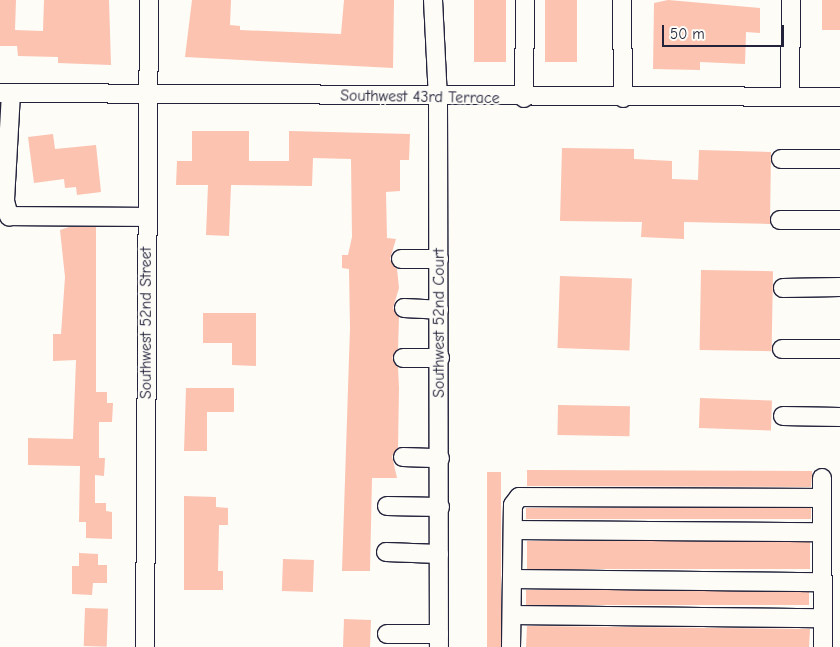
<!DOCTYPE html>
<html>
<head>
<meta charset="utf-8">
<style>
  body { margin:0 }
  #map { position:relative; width:840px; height:647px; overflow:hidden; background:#fdfcf7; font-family:"Comic Neue",sans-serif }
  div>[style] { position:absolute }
  .building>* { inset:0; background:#fbc3b0; transform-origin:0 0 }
  .roads { filter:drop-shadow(1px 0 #22223b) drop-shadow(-1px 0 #22223b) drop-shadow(0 1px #22223b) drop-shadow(0 -1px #22223b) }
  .minor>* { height:18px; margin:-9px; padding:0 9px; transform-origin:9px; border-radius:9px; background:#fdfcf7 }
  span { translate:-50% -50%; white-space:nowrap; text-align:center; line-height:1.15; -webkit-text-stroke:4px #fdfcf7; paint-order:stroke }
  .street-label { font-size:16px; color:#22223b }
  .scale { position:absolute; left:662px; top:25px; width:122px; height:22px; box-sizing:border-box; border:2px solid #22223b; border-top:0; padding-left:6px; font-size:15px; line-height:18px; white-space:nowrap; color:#22223b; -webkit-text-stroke:4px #fdfcf7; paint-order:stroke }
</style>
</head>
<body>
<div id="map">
  <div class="building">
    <div style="clip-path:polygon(0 0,16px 0,15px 30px,43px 31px,44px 0,109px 0,111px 65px,58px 63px,58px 57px,18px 56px,17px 46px,0 46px)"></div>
    <div style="clip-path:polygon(192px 0,231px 0,230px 25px,240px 26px,240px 30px,341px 34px,344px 0,394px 0,393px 68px,185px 57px)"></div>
    <div style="left:474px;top:0;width:32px;height:62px"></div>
    <div style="left:545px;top:0;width:32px;height:62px"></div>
    <div style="clip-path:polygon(668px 0,760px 8px,760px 33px,746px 32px,745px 64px,700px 62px,700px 70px,653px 69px,654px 3px)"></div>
    <div style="left:822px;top:0;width:18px;height:30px"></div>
    <div style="clip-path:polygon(192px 131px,249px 131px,249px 161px,289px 161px,289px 131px,410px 134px,409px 160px,400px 160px,400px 191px,386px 192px,387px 238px,396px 239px,390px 259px,397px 269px,399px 288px,393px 308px,399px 317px,398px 349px,392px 358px,398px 367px,399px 388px,398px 448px,392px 456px,397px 478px,372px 478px,370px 571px,342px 571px,350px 328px,349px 269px,342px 268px,342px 255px,348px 255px,352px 237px,351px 159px,313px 158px,312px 186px,231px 185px,229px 236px,206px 235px,208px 185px,176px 185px,177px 161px,192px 161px)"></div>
    <div style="clip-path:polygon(53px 134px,55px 149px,96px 145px,101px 192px,77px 195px,76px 187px,65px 188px,64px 179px,34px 183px,28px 137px)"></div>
    <div style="clip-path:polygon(562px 148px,634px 149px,634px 159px,672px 161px,672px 179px,698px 180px,699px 150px,771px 152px,770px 224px,684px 222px,684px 239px,641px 237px,642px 222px,560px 221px)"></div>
    <div style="clip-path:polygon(69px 227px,96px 227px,96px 392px,107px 392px,107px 403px,113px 403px,112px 422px,99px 422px,99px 458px,105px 458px,104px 476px,95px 475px,95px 503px,106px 503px,106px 511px,112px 512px,112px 539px,86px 538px,86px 522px,79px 522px,80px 466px,28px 465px,28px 438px,73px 439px,76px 360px,53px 361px,53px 334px,61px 334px,65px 277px,60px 230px)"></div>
    <div style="left:701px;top:270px;width:72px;height:80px;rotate:1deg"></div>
    <div style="left:560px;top:276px;width:72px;height:72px;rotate:2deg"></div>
    <div style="clip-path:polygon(203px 313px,256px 313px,256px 366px,232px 365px,232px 343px,203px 343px)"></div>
    <div style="clip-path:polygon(186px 388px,234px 388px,234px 412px,207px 412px,207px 451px,184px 451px)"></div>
    <div style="left:700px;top:398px;width:72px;height:30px;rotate:2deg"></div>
    <div style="left:558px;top:405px;width:72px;height:30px;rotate:1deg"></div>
    <div style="clip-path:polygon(527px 470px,812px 471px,812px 475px,811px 487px,527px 486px)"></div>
    <div style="left:487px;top:472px;width:14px;height:175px"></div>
    <div style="clip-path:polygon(184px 496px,216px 497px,216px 507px,228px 508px,228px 525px,219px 525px,218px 571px,223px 571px,223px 590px,184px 590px)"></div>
    <div style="left:526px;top:508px;width:285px;height:11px"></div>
    <div style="left:527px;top:541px;width:283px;height:28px"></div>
    <div style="clip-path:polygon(79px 553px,98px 554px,98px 565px,107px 565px,107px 583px,93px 583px,92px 595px,72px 594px,72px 566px,79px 566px)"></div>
    <div style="left:283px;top:559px;width:31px;height:32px;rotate:2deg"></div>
    <div style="left:526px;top:590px;width:283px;height:15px"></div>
    <div style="left:85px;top:608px;width:23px;height:38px;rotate:2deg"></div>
    <div style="left:344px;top:619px;width:27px;height:28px;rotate:2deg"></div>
    <div style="clip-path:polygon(527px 626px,810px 629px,809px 647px,526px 647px)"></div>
  </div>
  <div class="roads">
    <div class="minor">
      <div style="left:433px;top:0;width:98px;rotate:87.1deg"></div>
      <div style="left:438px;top:98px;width:549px;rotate:89.9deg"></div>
      <div style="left:622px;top:0;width:98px;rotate:89.4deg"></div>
      <div style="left:0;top:93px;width:840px;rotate:0.27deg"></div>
      <div style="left:11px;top:93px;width:108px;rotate:93.2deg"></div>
      <div style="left:5px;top:201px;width:16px;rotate:75deg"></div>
      <div style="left:9px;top:216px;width:138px;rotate:0.4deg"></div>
      <div style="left:790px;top:96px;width:96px;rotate:-89.4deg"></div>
      <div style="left:524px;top:98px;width:98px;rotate:-89.4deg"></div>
      <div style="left:781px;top:159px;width:59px"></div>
      <div style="left:780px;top:220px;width:60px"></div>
      <div style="left:401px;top:259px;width:38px"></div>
      <div style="left:783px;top:288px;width:57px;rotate:-1deg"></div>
      <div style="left:404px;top:308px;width:35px;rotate:3deg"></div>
      <div style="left:782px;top:349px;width:58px"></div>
      <div style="left:403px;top:358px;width:37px"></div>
      <div style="left:783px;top:416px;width:57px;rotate:1deg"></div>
      <div style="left:403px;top:457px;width:37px;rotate:2deg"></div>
      <div style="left:822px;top:478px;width:169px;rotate:89.7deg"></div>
      <div style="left:387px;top:506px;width:53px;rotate:1.1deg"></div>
      <div style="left:513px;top:530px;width:309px;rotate:0.4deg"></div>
      <div style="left:386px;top:552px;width:53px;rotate:2.2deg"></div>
      <div style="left:512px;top:579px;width:310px;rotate:0.6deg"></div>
      <div style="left:512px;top:615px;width:309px;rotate:0.6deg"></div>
      <div style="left:387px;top:634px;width:52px"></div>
      <div style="left:145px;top:647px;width:647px;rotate:-89.65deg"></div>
      <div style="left:511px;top:647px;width:142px;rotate:-89.2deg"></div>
      <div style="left:513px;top:505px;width:10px;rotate:-53deg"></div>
      <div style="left:519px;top:497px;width:302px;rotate:0.2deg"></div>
    </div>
  </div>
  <div class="street-label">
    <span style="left:420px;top:97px;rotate:1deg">Southwest 43rd Terrace</span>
    <span style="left:146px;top:323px;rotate:-90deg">Southwest 52nd Street</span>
    <span style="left:439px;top:323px;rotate:-90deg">Southwest 52nd Court</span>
  </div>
  <div class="scale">50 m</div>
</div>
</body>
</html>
